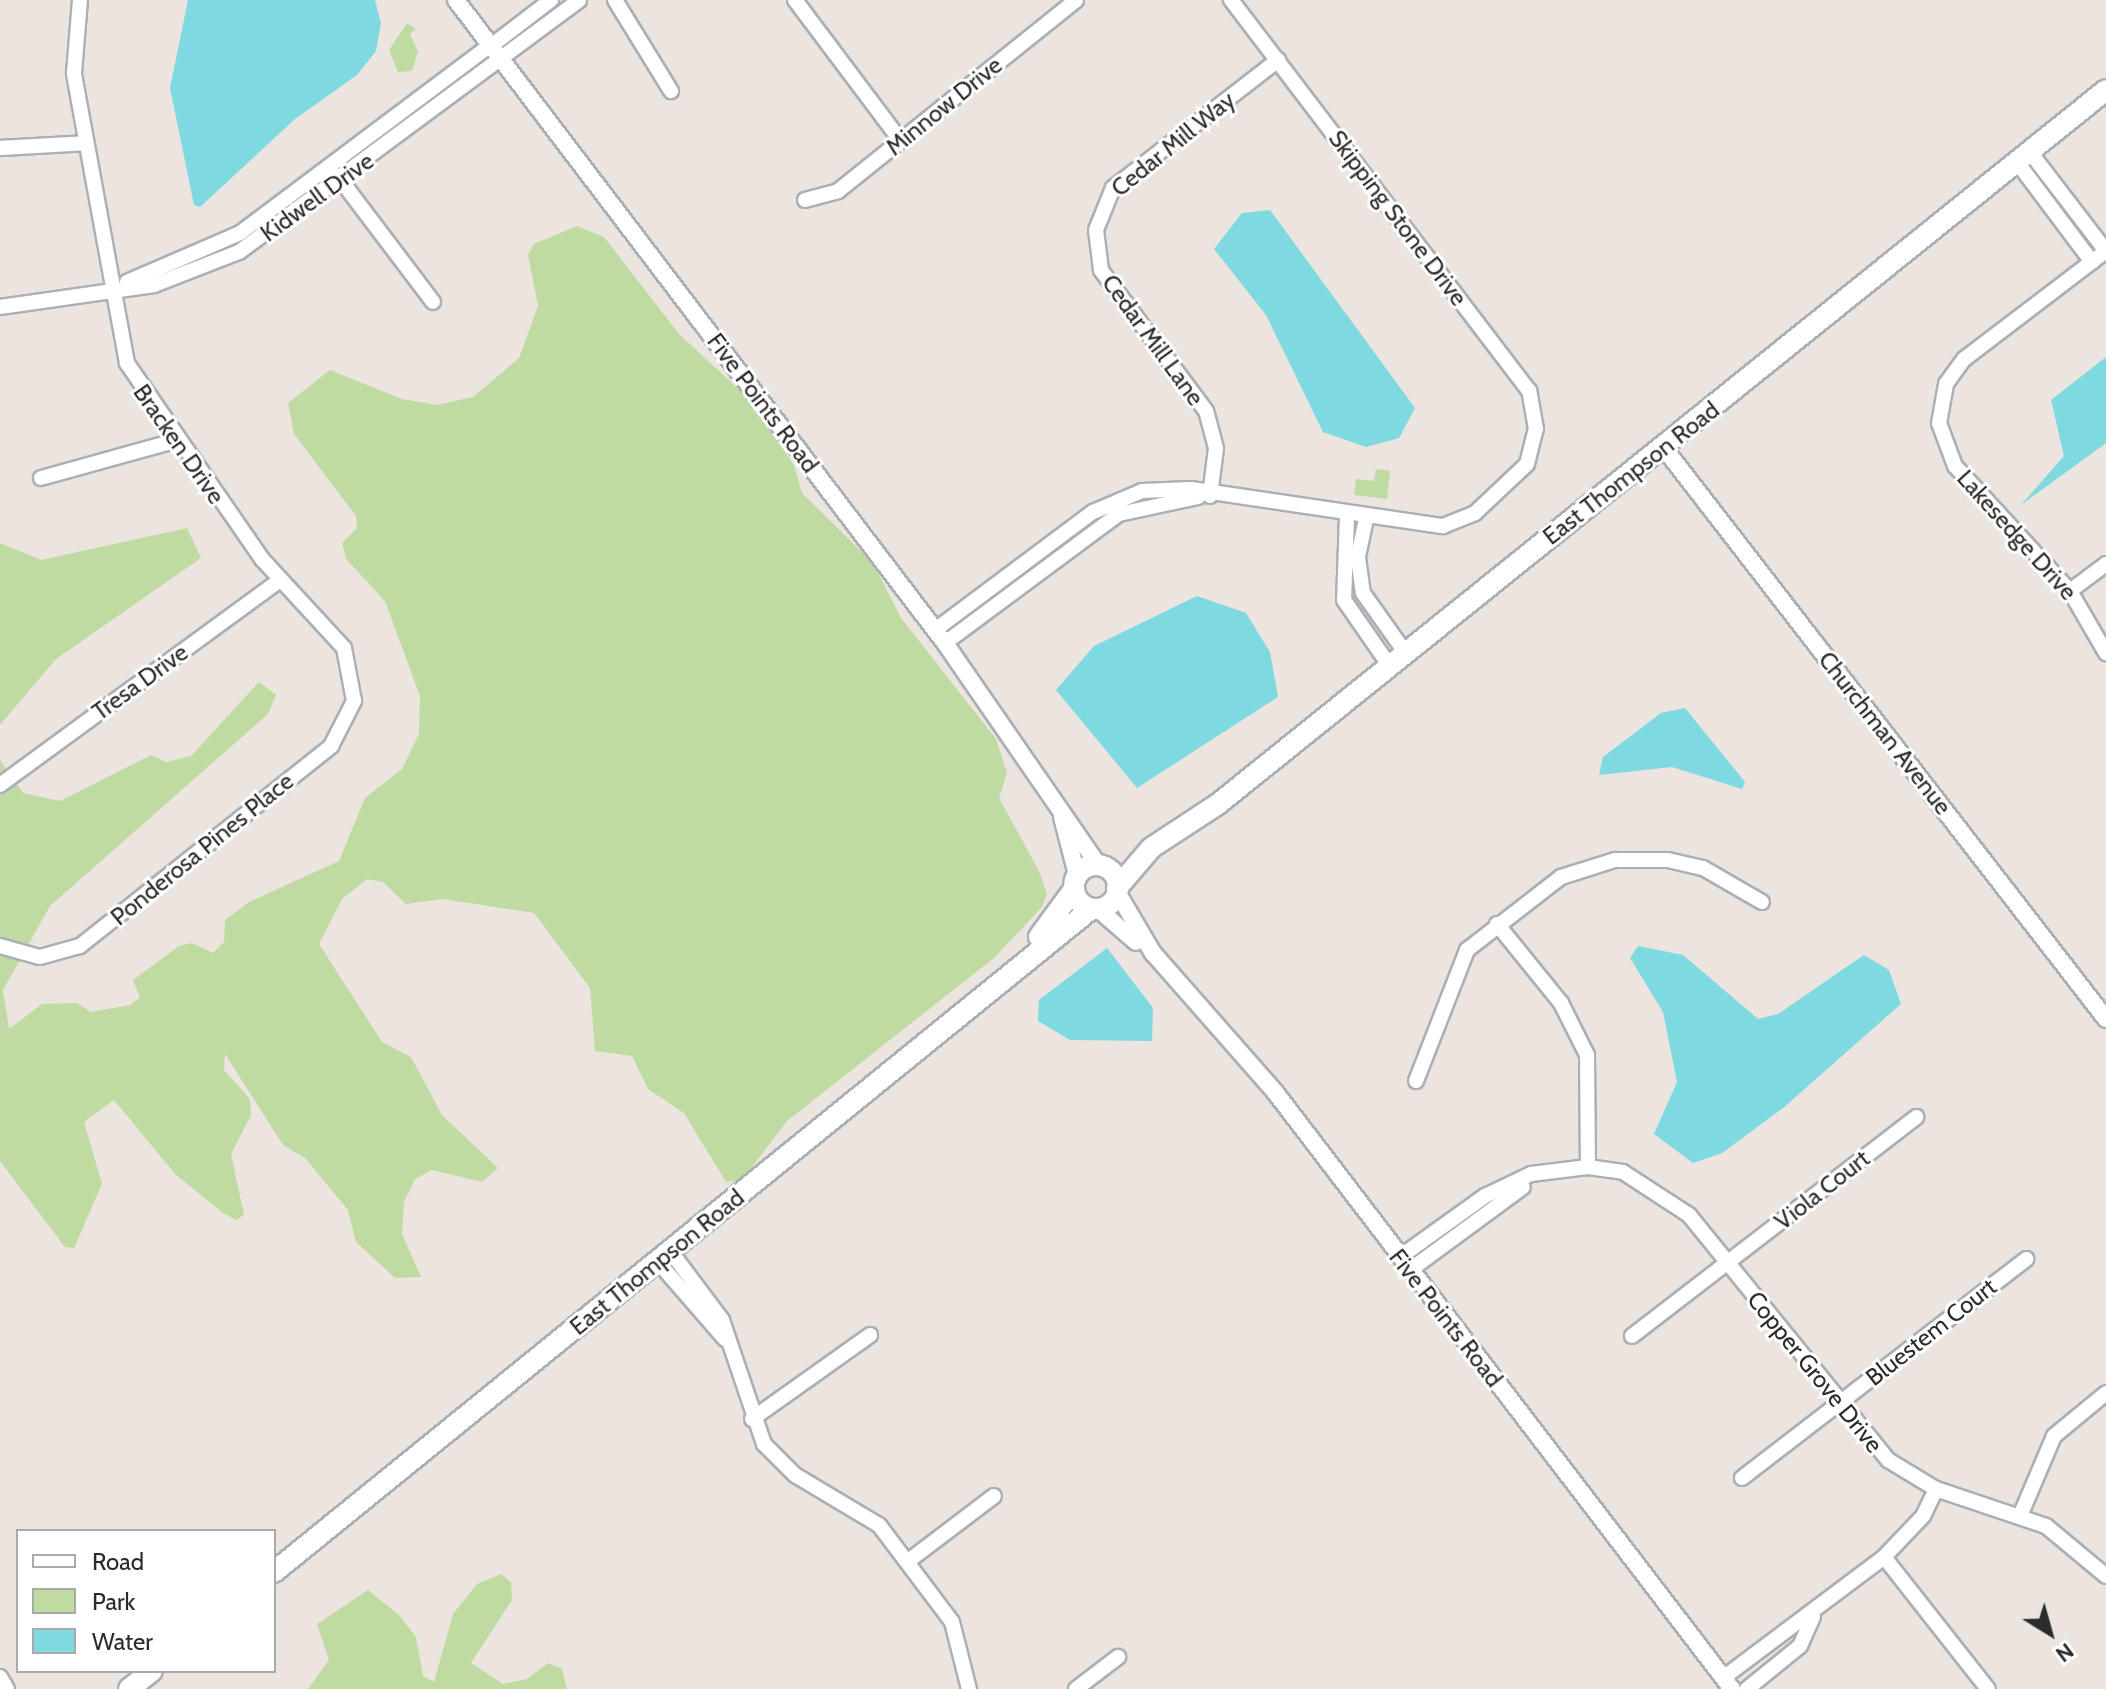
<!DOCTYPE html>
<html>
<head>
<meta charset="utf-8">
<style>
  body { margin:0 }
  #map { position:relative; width:2106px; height:1689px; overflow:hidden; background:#ebe4df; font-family:Cabin,sans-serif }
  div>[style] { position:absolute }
  .green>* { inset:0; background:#c0dba2 }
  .water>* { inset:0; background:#7fd9e0 }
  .roads { filter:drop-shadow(2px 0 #abafb6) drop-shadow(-2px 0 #abafb6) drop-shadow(0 2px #abafb6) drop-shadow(0 -2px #abafb6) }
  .minor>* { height:14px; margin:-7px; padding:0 7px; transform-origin:7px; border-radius:7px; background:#fff }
  .tertiary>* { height:16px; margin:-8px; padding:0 8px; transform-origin:8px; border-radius:8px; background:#fff }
  .secondary>* { height:20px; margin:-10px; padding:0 10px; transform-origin:10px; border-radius:10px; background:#fff }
  .secondary>.ring { margin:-10px; padding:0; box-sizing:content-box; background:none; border:20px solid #fff; border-radius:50% }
  span { translate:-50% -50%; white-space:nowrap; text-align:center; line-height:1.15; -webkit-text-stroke:6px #fff; paint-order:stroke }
  .street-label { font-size:24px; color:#2b2b2b }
  .legend { position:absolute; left:16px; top:1529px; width:260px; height:144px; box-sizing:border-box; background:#fff; border:2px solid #aaa; margin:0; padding:10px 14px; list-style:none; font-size:24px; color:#2b2b2b }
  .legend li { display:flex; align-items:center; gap:16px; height:40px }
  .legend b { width:40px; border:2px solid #aaa }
  .north { position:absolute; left:2010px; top:1593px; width:80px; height:80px; -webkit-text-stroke:6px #fff; paint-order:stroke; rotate:143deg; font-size:22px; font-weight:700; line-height:32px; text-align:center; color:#2b2b2b }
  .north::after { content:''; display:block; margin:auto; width:28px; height:36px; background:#2b2b2b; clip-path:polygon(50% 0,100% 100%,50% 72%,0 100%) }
</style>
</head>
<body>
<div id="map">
  <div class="green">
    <div style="clip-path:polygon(407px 23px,416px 29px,410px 34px,418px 52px,412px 71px,398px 72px,389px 50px)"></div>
    <div style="clip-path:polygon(577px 226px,604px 237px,679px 334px,745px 395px,794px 465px,802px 493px,873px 563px,901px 618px,996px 739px,1007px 773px,999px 798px,1039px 871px,1047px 894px,1042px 907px,994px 958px,787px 1121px,742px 1180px,726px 1182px,684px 1113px,648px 1089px,632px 1056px,595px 1051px,590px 988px,534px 913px,442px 899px,406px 904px,383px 882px,367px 879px,342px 899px,319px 944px,382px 1042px,411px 1057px,442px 1115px,498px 1168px,482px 1182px,432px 1170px,415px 1179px,404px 1202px,402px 1234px,421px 1277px,395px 1278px,356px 1242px,348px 1210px,305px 1158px,283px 1145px,225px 1054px,224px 1070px,250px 1099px,251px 1115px,231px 1154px,244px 1215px,236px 1220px,223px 1213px,176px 1175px,114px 1100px,84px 1122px,102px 1184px,74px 1248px,65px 1247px,0 1161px,0 760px,23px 793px,60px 801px,151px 755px,166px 762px,191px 756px,259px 682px,276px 695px,268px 714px,50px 906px,3px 990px,9px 1029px,42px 1004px,77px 1003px,91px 1012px,130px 1005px,140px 997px,133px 980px,179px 946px,192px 943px,213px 953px,224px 942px,225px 920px,249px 902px,339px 861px,365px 798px,402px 769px,419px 734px,420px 696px,385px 601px,346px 559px,342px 543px,357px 528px,356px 516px,294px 434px,288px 403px,330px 370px,402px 399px,436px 405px,473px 397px,519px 358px,538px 306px,528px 255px,534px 244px)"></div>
    <div style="clip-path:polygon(1376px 469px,1390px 471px,1387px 499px,1354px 495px,1356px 479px,1374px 481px)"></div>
    <div style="clip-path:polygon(187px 528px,201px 558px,56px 659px,0 725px,0 543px,41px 560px)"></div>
    <div style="clip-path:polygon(501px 1574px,511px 1582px,512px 1600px,471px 1663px,503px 1684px,527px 1679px,548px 1663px,562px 1669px,567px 1689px,308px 1689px,329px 1660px,317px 1624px,368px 1590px,399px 1615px,416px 1637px,423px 1676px,434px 1682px,453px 1614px,477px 1584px)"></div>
  </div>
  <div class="water">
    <div style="clip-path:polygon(188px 0,375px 0,381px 23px,376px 51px,357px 75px,295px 119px,200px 207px,194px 205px,170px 88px)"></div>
    <div style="clip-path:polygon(1270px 210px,1415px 408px,1399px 438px,1366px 447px,1323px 432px,1266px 315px,1214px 249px,1242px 213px)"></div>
    <div style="clip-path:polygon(2106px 357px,2106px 443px,2021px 505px,2064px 456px,2051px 400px)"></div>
    <div style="clip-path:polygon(1197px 596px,1246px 613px,1270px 652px,1278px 697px,1137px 788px,1056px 690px,1094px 646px)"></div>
    <div style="clip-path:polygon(1685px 708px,1745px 782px,1742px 789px,1672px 767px,1599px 775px,1603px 757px,1661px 713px)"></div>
    <div style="clip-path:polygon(1638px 946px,1683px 955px,1758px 1019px,1778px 1014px,1864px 955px,1889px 970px,1901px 1004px,1783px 1108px,1722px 1153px,1693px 1163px,1654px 1134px,1677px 1082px,1663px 1012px,1630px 958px)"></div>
    <div style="clip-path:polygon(1107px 948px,1153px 1008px,1152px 1041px,1070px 1040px,1038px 1021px,1039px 1000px)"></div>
  </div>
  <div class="roads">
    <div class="minor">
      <div style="left:615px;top:0;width:107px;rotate:58.4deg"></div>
      <div style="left:795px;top:0;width:176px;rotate:53.1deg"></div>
      <div style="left:491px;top:46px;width:76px;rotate:-37.5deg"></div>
      <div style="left:0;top:148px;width:86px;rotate:-3.3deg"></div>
      <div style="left:2030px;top:152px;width:125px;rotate:52.5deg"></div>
      <div style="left:2017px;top:162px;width:125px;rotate:53.1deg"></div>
      <div style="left:337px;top:175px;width:159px;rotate:52.9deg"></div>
      <div style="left:805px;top:200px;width:34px;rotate:-15deg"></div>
      <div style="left:838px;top:191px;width:305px;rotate:-38.7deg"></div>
      <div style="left:2106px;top:251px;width:178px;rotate:142.7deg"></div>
      <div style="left:1964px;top:359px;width:31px;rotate:126deg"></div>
      <div style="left:1946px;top:384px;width:40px;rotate:100deg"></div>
      <div style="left:1939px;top:423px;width:46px;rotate:69.6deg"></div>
      <div style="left:1955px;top:466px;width:170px;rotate:47.4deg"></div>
      <div style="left:2070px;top:591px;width:72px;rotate:59.9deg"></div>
      <div style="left:127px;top:282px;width:123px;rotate:-23.4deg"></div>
      <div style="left:240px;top:233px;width:313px;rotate:-36.9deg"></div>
      <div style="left:0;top:307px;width:156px;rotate:-8.1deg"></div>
      <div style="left:154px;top:285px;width:91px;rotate:-21.2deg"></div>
      <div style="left:239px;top:252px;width:423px;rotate:-36.5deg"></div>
      <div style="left:41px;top:478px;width:138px;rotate:-15.5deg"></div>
      <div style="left:1210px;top:496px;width:48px;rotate:-82.9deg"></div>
      <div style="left:1216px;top:448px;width:38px;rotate:-105deg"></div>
      <div style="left:1206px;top:411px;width:176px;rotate:-126.7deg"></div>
      <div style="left:1101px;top:270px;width:40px;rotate:-97.1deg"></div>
      <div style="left:1096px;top:230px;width:45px;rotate:-68deg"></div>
      <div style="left:1113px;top:188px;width:209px;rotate:-37.8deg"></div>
      <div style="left:1347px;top:516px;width:84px;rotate:92deg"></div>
      <div style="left:1344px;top:600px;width:79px;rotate:55.3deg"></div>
      <div style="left:1366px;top:519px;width:40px;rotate:102deg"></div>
      <div style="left:1358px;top:558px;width:35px;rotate:82deg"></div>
      <div style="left:1363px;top:593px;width:72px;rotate:54.6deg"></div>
      <div style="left:2070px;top:591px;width:45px;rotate:-36.9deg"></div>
      <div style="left:935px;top:630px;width:197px;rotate:-36.8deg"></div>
      <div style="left:1093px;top:512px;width:53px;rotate:-23.2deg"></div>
      <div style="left:1142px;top:491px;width:49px;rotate:-2.3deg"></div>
      <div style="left:1191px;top:489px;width:255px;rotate:8.4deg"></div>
      <div style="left:1443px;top:526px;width:35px;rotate:-22deg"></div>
      <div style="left:1475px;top:513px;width:71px;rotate:-43.3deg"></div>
      <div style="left:1527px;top:464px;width:36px;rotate:-76deg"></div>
      <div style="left:1536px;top:429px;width:39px;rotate:-100deg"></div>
      <div style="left:1529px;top:391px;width:492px;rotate:-127.3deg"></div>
      <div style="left:945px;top:643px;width:217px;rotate:-36.6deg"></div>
      <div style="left:1119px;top:514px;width:81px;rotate:-12.1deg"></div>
      <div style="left:0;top:785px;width:347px;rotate:-36.2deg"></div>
      <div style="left:1497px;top:924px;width:102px;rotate:51deg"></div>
      <div style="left:1561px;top:1003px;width:58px;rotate:63.4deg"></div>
      <div style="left:1587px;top:1055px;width:112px;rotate:89.5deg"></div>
      <div style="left:0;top:946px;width:41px;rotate:15.4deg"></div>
      <div style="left:40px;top:957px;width:41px;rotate:-15.4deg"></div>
      <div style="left:80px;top:946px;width:321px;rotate:-38.5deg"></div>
      <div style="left:331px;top:746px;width:51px;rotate:-62.9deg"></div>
      <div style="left:354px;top:701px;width:54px;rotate:-100.7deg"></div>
      <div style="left:344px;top:648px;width:121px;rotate:-132.7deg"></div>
      <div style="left:262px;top:559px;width:238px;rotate:-124.6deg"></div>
      <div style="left:127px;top:363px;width:295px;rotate:-100.4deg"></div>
      <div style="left:74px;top:73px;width:73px;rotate:-85.3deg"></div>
      <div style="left:1416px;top:1081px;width:141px;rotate:-68.7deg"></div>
      <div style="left:1467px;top:950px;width:119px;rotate:-37.8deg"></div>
      <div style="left:1561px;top:877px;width:57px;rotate:-17.5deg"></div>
      <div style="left:1615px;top:860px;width:53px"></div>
      <div style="left:1668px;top:860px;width:36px;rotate:13deg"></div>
      <div style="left:1703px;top:868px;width:68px;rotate:30deg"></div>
      <div style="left:671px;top:1252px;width:85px;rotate:53.1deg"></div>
      <div style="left:722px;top:1320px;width:131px;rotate:71.3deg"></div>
      <div style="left:764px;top:1444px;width:44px;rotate:45deg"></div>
      <div style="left:795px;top:1475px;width:98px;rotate:30.8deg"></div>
      <div style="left:879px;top:1525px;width:121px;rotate:53deg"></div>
      <div style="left:952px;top:1622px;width:69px;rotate:75.8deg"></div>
      <div style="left:1400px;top:1257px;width:105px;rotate:-35.7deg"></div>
      <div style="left:1485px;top:1196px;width:51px;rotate:-25.6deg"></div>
      <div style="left:1531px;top:1174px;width:57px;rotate:-7deg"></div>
      <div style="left:1588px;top:1167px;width:35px;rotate:8deg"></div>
      <div style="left:1623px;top:1172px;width:79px;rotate:33.1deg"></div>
      <div style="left:1689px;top:1215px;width:316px;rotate:50.9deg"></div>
      <div style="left:1888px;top:1460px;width:56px;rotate:31.1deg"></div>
      <div style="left:1936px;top:1489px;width:116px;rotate:18.6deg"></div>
      <div style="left:2046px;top:1526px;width:78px;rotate:39.8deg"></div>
      <div style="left:658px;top:1262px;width:102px;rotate:49deg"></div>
      <div style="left:1410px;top:1270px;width:140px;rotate:-36.3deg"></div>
      <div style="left:1632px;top:1336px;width:359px;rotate:-37.6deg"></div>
      <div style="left:752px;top:1419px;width:145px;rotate:-35.4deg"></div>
      <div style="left:1742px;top:1478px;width:359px;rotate:-37.6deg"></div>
      <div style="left:2020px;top:1516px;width:87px;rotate:-67deg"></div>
      <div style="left:2054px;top:1436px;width:67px;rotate:-39.6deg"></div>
      <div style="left:1884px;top:1557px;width:168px;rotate:51.8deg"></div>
      <div style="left:907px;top:1562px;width:109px;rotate:-37.2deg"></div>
      <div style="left:0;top:1677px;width:14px;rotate:60deg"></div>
      <div style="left:1723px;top:1678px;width:201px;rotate:-36.9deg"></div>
      <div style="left:1884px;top:1557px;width:57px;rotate:-46.4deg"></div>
      <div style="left:1923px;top:1516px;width:30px;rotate:-64deg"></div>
      <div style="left:1076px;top:1689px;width:53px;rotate:-37.3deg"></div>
      <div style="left:1747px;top:1689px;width:68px;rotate:-39.1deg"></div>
      <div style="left:1800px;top:1646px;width:32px;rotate:-66deg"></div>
    </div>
    <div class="tertiary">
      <div style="left:456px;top:0;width:808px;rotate:52.75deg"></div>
      <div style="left:945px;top:643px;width:271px;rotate:55.4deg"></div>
      <div style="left:1664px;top:448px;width:722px;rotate:52.26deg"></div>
      <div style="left:1062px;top:817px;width:60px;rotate:75.5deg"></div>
      <div style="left:1117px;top:892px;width:71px;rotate:59.5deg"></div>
      <div style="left:1153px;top:953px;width:185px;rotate:48.7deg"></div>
      <div style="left:1275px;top:1092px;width:752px;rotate:52.57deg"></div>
      <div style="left:1098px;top:909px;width:50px;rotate:41deg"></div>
    </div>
    <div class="secondary">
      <div class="ring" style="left:1074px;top:865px;width:24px;height:24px"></div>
      <div style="left:1117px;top:888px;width:52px;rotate:-49.6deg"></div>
      <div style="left:1151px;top:848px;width:80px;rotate:-33.3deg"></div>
      <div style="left:1218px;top:804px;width:1139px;rotate:-38.8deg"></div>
      <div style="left:1039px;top:937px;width:59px;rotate:-53.9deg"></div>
      <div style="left:274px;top:1572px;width:1052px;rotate:-39.06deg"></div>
      <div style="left:129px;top:1689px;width:29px;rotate:-38deg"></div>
    </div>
  </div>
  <div class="street-label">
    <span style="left:944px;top:106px;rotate:-39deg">Minnow Drive</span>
    <span style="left:1173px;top:144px;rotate:-39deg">Cedar Mill Way</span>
    <span style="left:317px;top:197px;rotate:-36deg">Kidwell Drive</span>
    <span style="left:1398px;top:218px;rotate:53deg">Skipping Stone Drive</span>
    <span style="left:1153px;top:340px;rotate:54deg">Cedar Mill Lane</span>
    <span style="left:763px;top:403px;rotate:53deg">Five Points Road</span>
    <span style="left:179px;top:444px;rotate:55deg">Bracken Drive</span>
    <span style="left:1631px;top:473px;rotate:-38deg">East Thompson Road</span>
    <span style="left:2017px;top:535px;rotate:48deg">Lakesedge Drive</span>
    <span style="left:140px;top:682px;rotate:-36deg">Tresa Drive</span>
    <span style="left:1885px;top:733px;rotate:52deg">Churchman Avenue</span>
    <span style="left:202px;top:849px;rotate:-39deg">Ponderosa Pines Place</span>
    <span style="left:1822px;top:1190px;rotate:-38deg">Viola Court</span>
    <span style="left:657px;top:1262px;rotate:-39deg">East Thompson Road</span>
    <span style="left:1446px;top:1318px;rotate:52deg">Five Points Road</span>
    <span style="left:1931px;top:1332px;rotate:-38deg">Bluestem Court</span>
    <span style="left:1815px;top:1372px;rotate:51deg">Copper Grove Drive</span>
  </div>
  <ul class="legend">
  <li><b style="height:10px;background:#fff"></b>Road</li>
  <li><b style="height:22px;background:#c0dba2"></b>Park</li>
  <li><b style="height:22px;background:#7fd9e0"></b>Water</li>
  </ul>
  <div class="north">N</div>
</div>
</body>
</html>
